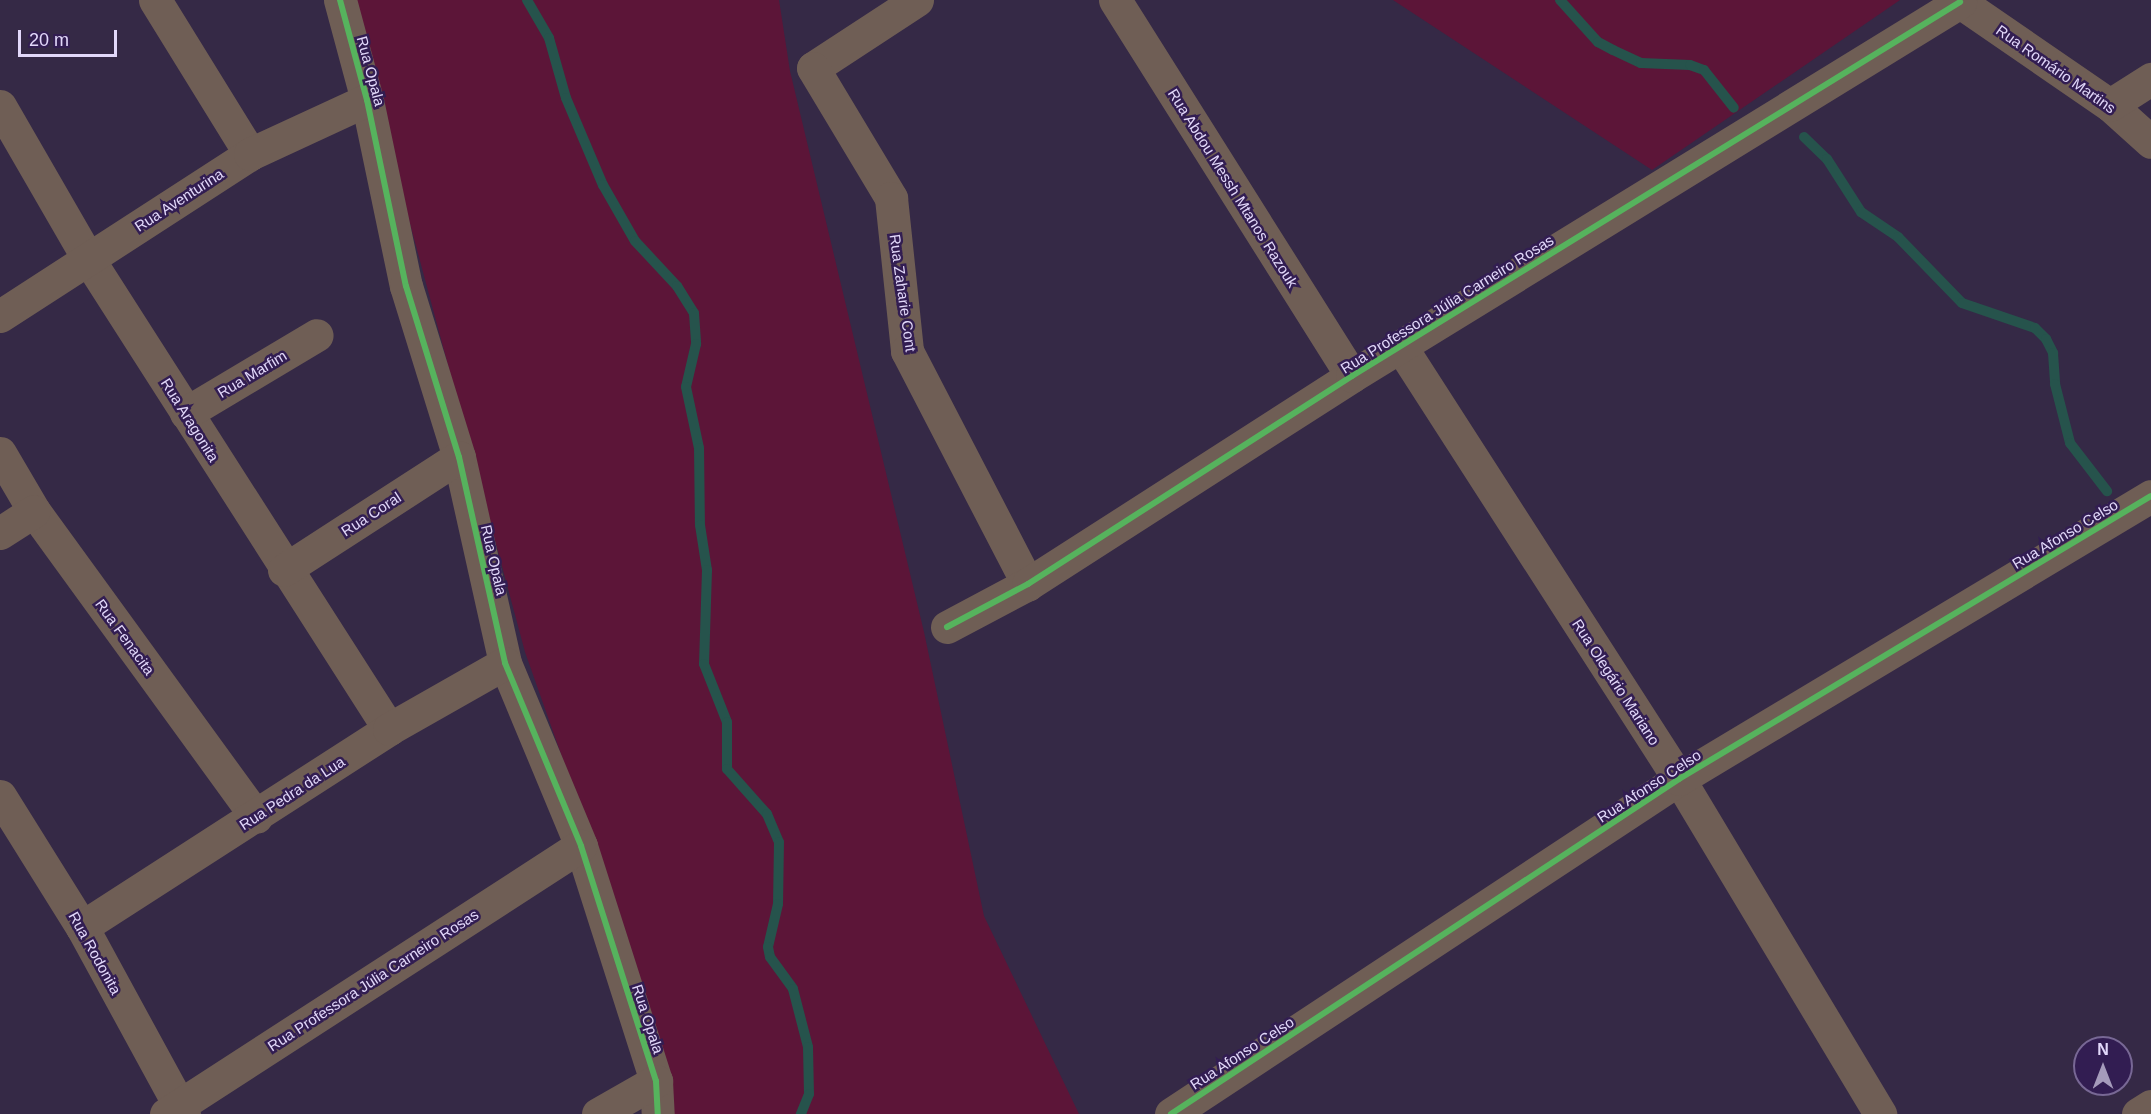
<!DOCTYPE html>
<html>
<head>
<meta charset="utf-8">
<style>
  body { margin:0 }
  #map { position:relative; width:2151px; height:1114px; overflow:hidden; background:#352946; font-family:Arial,sans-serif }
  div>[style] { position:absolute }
  .green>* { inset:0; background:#5c1538 }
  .stream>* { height:10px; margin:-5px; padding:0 5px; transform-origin:5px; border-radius:5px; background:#26534c }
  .minor>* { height:33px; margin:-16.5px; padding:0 16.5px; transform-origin:16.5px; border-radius:16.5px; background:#6f5e55 }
  .tertiary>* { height:33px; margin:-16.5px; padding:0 16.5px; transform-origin:16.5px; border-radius:16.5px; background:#6f5e55 }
  .cycleway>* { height:6px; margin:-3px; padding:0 3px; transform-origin:3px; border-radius:3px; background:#56b35d }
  span { translate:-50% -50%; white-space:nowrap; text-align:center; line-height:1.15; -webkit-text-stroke:5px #321d52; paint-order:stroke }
  .street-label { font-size:15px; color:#e2d8fa }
  .north { position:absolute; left:2073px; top:1036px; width:60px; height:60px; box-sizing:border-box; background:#321d52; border:2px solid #786895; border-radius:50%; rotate:0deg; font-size:16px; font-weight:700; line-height:24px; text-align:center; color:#e2d8fa }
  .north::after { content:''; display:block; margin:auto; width:21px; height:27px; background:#a59bbb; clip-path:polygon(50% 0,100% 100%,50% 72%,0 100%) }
  .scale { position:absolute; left:18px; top:30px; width:99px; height:27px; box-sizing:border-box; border:3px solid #e2d8fa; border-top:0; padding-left:8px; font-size:18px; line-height:21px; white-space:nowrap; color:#e2d8fa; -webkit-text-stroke:4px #321d52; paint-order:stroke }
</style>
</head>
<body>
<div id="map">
  <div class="green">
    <div style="clip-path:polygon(350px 0,779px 0,790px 71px,924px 632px,984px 916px,1079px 1114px,670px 1114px,592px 842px,525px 652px)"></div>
    <div style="clip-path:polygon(1393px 0,1900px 0,1652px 170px)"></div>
  </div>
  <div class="stream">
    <div style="left:527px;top:0;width:44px;rotate:59.9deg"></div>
    <div style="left:549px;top:38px;width:62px;rotate:74.2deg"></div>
    <div style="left:566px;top:98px;width:95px;rotate:67deg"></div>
    <div style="left:603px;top:185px;width:64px;rotate:60.3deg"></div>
    <div style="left:635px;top:241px;width:62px;rotate:47deg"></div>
    <div style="left:677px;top:286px;width:32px;rotate:58deg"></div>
    <div style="left:694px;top:313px;width:31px;rotate:86deg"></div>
    <div style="left:696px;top:344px;width:44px;rotate:103.1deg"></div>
    <div style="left:686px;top:387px;width:62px;rotate:78deg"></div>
    <div style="left:699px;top:448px;width:77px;rotate:89.3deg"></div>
    <div style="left:700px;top:525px;width:46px;rotate:81.2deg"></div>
    <div style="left:707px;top:570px;width:94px;rotate:91.8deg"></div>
    <div style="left:704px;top:664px;width:62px;rotate:68.4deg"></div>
    <div style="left:727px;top:722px;width:47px;rotate:90deg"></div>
    <div style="left:727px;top:769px;width:60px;rotate:48.4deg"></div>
    <div style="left:767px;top:814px;width:30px;rotate:67deg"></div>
    <div style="left:779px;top:842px;width:62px;rotate:90.9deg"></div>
    <div style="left:778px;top:904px;width:44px;rotate:103.1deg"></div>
    <div style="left:768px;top:947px;width:10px;rotate:79deg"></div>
    <div style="left:770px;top:957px;width:39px;rotate:54deg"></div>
    <div style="left:793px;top:989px;width:60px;rotate:75.5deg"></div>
    <div style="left:808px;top:1047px;width:47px;rotate:88.8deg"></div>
    <div style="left:809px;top:1094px;width:22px;rotate:112deg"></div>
    <div style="left:1560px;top:0;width:57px;rotate:47.9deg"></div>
    <div style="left:1598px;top:42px;width:17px;rotate:28deg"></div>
    <div style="left:1613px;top:50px;width:31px;rotate:25deg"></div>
    <div style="left:1641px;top:63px;width:49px;rotate:2.3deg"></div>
    <div style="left:1690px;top:65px;width:15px;rotate:20deg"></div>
    <div style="left:1704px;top:70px;width:48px;rotate:51.7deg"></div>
    <div style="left:1804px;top:137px;width:32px;rotate:44deg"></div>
    <div style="left:1827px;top:159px;width:63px;rotate:57.3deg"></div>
    <div style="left:1861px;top:212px;width:45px;rotate:34deg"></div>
    <div style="left:1898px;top:237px;width:92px;rotate:45.9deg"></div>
    <div style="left:1962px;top:303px;width:77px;rotate:18.9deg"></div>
    <div style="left:2035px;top:328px;width:16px;rotate:45deg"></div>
    <div style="left:2046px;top:339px;width:16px;rotate:63deg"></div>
    <div style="left:2053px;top:353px;width:31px;rotate:86deg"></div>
    <div style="left:2055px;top:384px;width:61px;rotate:75.7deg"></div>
    <div style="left:2070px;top:443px;width:61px;rotate:52.4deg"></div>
  </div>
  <div class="minor">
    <div style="left:155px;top:0;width:181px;rotate:58.3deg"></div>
    <div style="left:340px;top:0;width:104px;rotate:74.9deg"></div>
    <div style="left:367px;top:100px;width:190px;rotate:78.2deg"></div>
    <div style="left:406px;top:286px;width:179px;rotate:72.8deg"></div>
    <div style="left:459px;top:457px;width:211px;rotate:77.4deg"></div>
    <div style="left:505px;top:663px;width:198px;rotate:67.4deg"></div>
    <div style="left:581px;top:846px;width:247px;rotate:72.3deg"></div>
    <div style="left:656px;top:1081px;width:33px;rotate:87deg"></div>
    <div style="left:917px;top:0;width:124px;rotate:146.8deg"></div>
    <div style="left:813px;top:68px;width:152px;rotate:59deg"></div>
    <div style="left:891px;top:198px;width:154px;rotate:84deg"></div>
    <div style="left:907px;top:351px;width:263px;rotate:62.6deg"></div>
    <div style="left:1115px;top:0;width:444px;rotate:57.8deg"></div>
    <div style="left:1957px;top:0;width:186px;rotate:34.5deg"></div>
    <div style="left:2110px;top:105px;width:55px;rotate:42.1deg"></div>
    <div style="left:2110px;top:105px;width:49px;rotate:-32.4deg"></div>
    <div style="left:0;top:106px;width:178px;rotate:60deg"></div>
    <div style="left:89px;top:260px;width:557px;rotate:57.39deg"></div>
    <div style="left:0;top:316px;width:298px;rotate:-32.9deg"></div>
    <div style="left:250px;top:154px;width:129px;rotate:-24.8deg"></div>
    <div style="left:1401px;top:347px;width:514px;rotate:57.24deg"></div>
    <div style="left:1679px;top:779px;width:391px;rotate:59deg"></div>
    <div style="left:186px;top:413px;width:152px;rotate:-30.8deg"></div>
    <div style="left:0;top:453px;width:67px;rotate:59.6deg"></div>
    <div style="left:34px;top:511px;width:378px;rotate:54deg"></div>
    <div style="left:0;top:533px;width:40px;rotate:-32.9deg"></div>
    <div style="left:284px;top:570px;width:208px;rotate:-32.9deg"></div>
    <div style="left:947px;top:627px;width:92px;rotate:-28deg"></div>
    <div style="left:1028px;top:584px;width:385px;rotate:-32.7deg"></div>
    <div style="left:1352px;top:376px;width:714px;rotate:-31.6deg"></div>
    <div style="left:0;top:796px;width:155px;rotate:58deg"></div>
    <div style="left:82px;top:927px;width:213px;rotate:61.4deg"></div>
    <div style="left:82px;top:927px;width:365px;rotate:-32.8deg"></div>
    <div style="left:389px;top:729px;width:133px;rotate:-29.6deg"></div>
    <div style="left:166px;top:1114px;width:494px;rotate:-32.9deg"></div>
    <div style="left:598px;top:1114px;width:67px;rotate:-29.6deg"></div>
  </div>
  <div class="tertiary">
    <div style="left:1171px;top:1114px;width:609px;rotate:-33.4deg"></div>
    <div style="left:1679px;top:779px;width:550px;rotate:-30.95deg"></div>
    <div style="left:2138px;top:1114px;width:15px;rotate:-32deg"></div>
  </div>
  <div class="cycleway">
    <div style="left:340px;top:0;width:104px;rotate:74.9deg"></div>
    <div style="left:367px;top:100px;width:190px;rotate:78.2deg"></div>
    <div style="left:406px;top:286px;width:179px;rotate:72.8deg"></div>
    <div style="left:459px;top:457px;width:211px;rotate:77.4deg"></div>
    <div style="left:505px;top:663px;width:198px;rotate:67.4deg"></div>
    <div style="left:581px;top:846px;width:247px;rotate:72.3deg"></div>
    <div style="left:656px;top:1081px;width:33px;rotate:87deg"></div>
    <div style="left:947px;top:627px;width:92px;rotate:-28deg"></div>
    <div style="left:1028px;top:584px;width:385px;rotate:-32.7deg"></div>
    <div style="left:1352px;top:376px;width:714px;rotate:-31.6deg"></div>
    <div style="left:1171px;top:1114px;width:609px;rotate:-33.4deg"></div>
    <div style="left:1679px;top:779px;width:550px;rotate:-30.95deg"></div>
  </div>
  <div class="street-label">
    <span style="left:2056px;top:69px;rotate:35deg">Rua Romário Martins</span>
    <span style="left:371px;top:71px;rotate:75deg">Rua Opala</span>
    <span style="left:1233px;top:188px;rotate:58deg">Rua Abdou Messh Mtanos Razouk</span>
    <span style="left:179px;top:200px;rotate:-33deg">Rua Aventurina</span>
    <span style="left:903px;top:293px;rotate:82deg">Rua Zaharie Cont</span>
    <span style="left:1447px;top:304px;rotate:-32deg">Rua Professora Júlia Carneiro Rosas</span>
    <span style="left:252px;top:374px;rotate:-31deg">Rua Marfim</span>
    <span style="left:190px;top:420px;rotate:58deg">Rua Aragonita</span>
    <span style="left:371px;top:514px;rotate:-33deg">Rua Coral</span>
    <span style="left:2065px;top:534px;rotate:-31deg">Rua Afonso Celso</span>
    <span style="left:494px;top:560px;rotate:77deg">Rua Opala</span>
    <span style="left:125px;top:637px;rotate:54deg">Rua Fenacita</span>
    <span style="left:1616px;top:682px;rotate:57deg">Rua Olegário Mariano</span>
    <span style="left:1649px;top:786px;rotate:-33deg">Rua Afonso Celso</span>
    <span style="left:292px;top:793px;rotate:-33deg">Rua Pedra da Lua</span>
    <span style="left:95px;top:953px;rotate:61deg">Rua Rodonita</span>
    <span style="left:373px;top:980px;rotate:-33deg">Rua Professora Júlia Carneiro Rosas</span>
    <span style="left:648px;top:1019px;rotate:72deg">Rua Opala</span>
    <span style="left:1242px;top:1053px;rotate:-33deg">Rua Afonso Celso</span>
  </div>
  <div class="north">N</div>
  <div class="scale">20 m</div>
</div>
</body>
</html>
